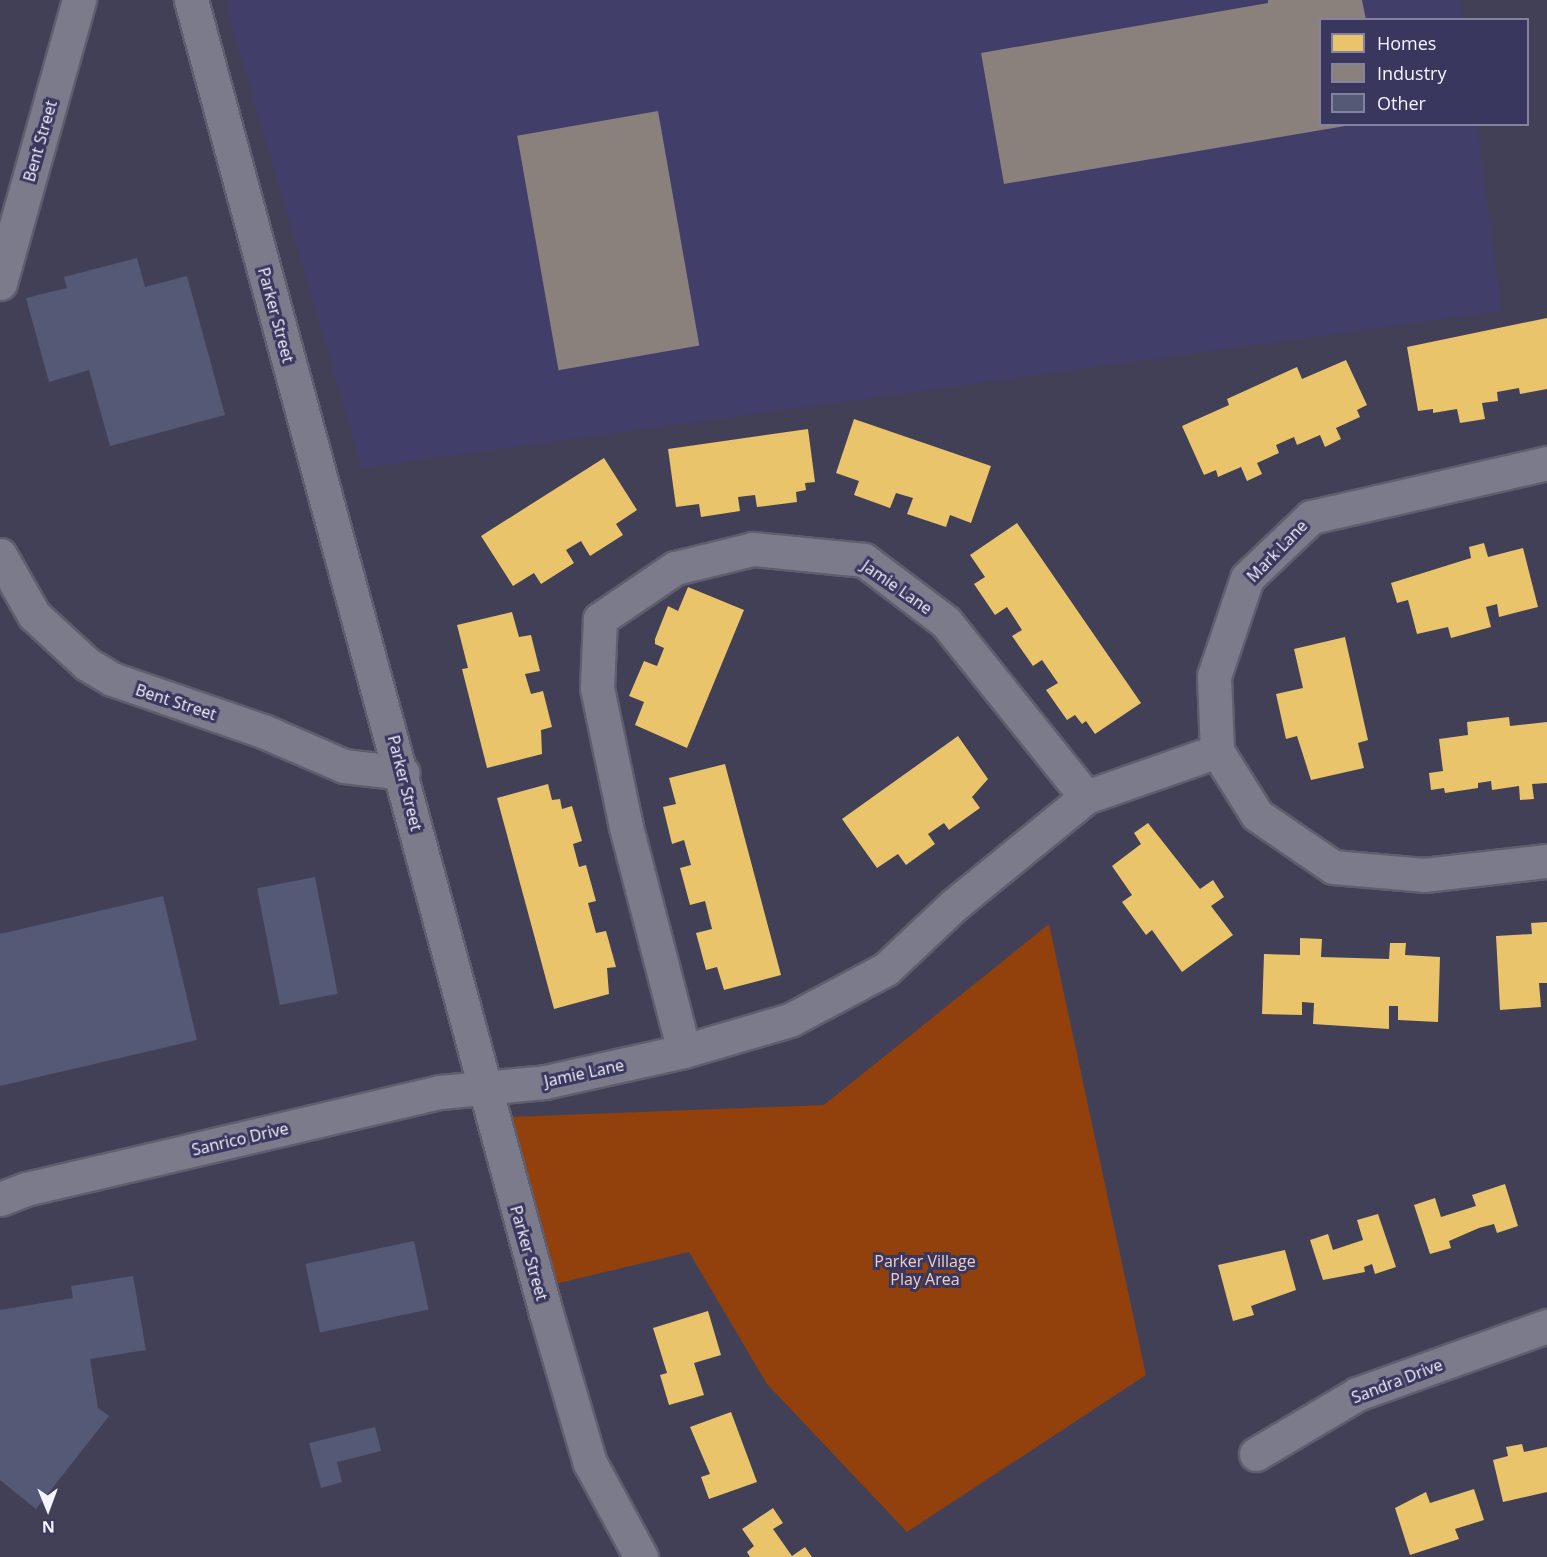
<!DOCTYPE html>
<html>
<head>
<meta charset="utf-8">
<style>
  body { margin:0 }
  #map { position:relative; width:1547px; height:1557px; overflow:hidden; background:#424056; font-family:"Open Sans",sans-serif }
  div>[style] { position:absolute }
  .built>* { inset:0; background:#413e6a }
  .green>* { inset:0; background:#92410c }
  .homes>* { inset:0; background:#e9c46a }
  .industry>* { inset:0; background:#8a817c; transform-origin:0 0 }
  .building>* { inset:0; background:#545975; transform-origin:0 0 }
  .roads { filter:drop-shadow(2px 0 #5f5d6e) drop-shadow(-2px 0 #5f5d6e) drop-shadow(0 2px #5f5d6e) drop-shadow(0 -2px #5f5d6e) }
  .minor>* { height:33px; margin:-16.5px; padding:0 16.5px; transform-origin:16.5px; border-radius:16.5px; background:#7c7b8c }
  .tertiary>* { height:33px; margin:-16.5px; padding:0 16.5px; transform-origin:16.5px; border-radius:16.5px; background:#7c7b8c }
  span { translate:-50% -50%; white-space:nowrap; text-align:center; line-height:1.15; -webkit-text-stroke:6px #3a375f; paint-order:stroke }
  .street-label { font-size:16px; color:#f4f4fe }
  .park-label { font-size:16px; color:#eccec1 }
  .legend { position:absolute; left:1319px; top:18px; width:210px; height:108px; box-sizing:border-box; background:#3a375f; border:2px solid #84839f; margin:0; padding:8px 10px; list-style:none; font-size:18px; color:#f4f4fe }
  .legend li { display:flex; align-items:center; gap:12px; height:30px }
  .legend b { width:30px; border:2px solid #84839f }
  .north { position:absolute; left:18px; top:1479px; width:60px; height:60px; -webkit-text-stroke:4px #3a375f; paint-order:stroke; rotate:179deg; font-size:16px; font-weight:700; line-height:24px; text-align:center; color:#f4f4fe }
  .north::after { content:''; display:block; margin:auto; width:21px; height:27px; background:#f4f4fe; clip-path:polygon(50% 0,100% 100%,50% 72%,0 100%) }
</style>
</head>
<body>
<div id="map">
  <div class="built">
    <div style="clip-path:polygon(228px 0,1460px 0,1463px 19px,1320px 20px,1320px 124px,1477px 125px,1502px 311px,362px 468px,230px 19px)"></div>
  </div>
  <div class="green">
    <div style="clip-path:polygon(1049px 924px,1146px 1375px,907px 1532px,767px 1384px,689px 1252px,555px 1284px,511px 1117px,824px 1105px)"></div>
  </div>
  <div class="homes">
    <div style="clip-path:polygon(1547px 318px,1547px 389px,1520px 394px,1519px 388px,1497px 392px,1498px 401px,1482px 403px,1485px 419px,1460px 423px,1457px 409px,1433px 413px,1433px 409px,1418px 411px,1407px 347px)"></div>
    <div style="clip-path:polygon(1346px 360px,1367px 405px,1357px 410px,1360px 417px,1336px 428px,1341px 439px,1325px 447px,1320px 435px,1297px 445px,1294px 437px,1276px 445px,1279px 453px,1257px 463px,1262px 474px,1247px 481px,1241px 467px,1218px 477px,1216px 470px,1204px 475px,1182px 426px,1229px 405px,1227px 399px,1297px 367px,1302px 379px)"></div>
    <div style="clip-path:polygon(854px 419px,991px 466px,971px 523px,950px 515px,946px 527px,907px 514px,913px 498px,896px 493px,890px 508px,854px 495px,859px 481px,836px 473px)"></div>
    <div style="clip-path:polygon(808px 429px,815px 482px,805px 483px,806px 490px,796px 492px,797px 502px,757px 507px,755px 495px,738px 497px,740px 511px,701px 517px,699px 504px,676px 507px,668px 449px)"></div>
    <div style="clip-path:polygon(604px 458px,637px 510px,616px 524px,623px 535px,590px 556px,581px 541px,566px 550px,574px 563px,541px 584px,534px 573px,513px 586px,481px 536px)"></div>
    <div style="clip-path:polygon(1017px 523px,1141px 703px,1095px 734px,1086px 721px,1082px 724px,1075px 715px,1067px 720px,1046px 690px,1058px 683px,1042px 660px,1033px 666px,1012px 636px,1022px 630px,1007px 607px,995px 615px,974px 584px,985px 577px,970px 555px)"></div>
    <div style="clip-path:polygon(1484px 543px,1488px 557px,1523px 548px,1538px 607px,1499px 617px,1497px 604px,1486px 607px,1491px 627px,1451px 638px,1448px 627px,1417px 634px,1408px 600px,1397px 603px,1391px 583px,1471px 558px,1469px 547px)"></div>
    <div style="clip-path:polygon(688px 587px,744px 610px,687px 748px,635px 725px,644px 702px,629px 696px,644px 661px,657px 666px,664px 648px,655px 644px,655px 639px,668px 606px,678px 611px)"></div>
    <div style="clip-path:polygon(512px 612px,519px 637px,531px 635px,540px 671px,525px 674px,531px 694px,543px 691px,552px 727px,541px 730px,542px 754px,487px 768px,462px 669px,468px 668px,457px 625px)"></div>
    <div style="clip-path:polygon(1345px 637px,1368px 740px,1358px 743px,1364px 768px,1311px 780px,1297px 736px,1286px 739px,1276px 694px,1303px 688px,1294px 649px)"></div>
    <div style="clip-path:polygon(1509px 717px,1510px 726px,1547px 722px,1547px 783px,1532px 784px,1534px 799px,1520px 800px,1519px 786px,1492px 790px,1491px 781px,1478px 783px,1478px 788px,1445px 793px,1444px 788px,1431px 790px,1429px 773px,1443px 771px,1439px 739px,1468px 735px,1467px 722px)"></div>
    <div style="clip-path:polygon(958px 736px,988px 779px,972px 797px,980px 808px,949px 830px,944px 823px,928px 834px,935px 844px,906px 865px,898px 854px,877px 868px,842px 819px)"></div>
    <div style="clip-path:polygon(725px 764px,781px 975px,724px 990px,717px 967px,706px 970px,696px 933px,712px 929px,705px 901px,690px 905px,680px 868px,691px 865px,684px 840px,672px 844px,663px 807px,676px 804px,669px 778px)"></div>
    <div style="clip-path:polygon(548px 784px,552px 800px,560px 799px,562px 809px,572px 806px,582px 841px,573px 844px,579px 867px,586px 865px,596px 901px,588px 903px,596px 933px,606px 931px,616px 967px,607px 968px,609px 994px,554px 1009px,497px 798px)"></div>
    <div style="clip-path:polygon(1148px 823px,1200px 889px,1213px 880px,1224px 897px,1211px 906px,1233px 935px,1182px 972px,1152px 930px,1146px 935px,1122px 902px,1132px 895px,1112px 866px,1141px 844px,1134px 833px)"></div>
    <div style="clip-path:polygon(1547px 922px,1547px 983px,1539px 983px,1541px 1007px,1500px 1010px,1496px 936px,1532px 934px,1531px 923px)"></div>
    <div style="clip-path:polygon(1300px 938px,1322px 939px,1321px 957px,1389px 959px,1390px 943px,1406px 943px,1405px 955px,1440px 957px,1438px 1022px,1398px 1020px,1398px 1006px,1389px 1006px,1389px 1029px,1313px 1024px,1314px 1003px,1302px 1002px,1302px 1015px,1262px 1014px,1264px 954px,1300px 955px)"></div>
    <div style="clip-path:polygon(1505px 1184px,1518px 1226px,1497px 1233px,1494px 1224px,1479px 1228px,1449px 1241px,1451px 1248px,1430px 1254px,1414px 1205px,1435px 1198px,1441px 1217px,1476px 1206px,1472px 1195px)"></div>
    <div style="clip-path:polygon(1378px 1214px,1396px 1267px,1375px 1274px,1372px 1264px,1364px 1267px,1365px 1272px,1323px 1280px,1310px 1240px,1328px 1234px,1333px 1250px,1363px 1240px,1357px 1220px)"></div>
    <div style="clip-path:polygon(1285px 1250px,1296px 1290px,1251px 1306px,1254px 1315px,1233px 1321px,1218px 1265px)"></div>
    <div style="clip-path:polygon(708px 1311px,721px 1355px,694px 1363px,704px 1395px,669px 1405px,660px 1375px,667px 1373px,653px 1328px)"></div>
    <div style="clip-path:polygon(731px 1412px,757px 1482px,709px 1499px,701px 1477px,710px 1474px,690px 1427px)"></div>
    <div style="clip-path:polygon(1522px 1444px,1524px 1452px,1547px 1447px,1547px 1492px,1503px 1502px,1493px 1460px,1508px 1456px,1506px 1447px)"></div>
    <div style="clip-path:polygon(1474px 1489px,1484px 1520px,1455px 1529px,1459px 1539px,1410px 1555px,1395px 1508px,1426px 1492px,1430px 1503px)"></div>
    <div style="clip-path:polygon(773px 1508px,783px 1523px,773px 1529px,792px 1556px,805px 1547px,812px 1557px,750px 1557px,747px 1552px,754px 1546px,742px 1529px)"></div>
  </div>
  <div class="industry">
    <div style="clip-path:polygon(1268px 0,1362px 0,1366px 20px,1320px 20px,1320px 124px,1345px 126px,1004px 184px,981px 53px,1268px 3px)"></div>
    <div style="left:658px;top:111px;width:238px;height:143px;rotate:80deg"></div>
  </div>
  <div class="building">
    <div style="clip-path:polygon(137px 258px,145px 287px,187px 276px,225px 415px,110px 446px,89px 370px,49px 382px,26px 298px,67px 288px,64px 277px)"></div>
    <div style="left:315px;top:877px;width:119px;height:59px;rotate:79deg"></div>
    <div style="clip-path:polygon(163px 896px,197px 1040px,0 1086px,0 934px)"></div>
    <div style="left:414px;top:1241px;width:70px;height:111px;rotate:78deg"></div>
    <div style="clip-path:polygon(133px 1276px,146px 1350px,90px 1359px,98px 1408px,109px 1416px,36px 1509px,0 1480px,0 1310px,73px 1298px,71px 1286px)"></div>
    <div style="clip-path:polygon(375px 1427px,381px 1451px,337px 1462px,342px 1482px,321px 1488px,309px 1443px)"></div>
  </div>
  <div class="roads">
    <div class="minor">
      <div style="left:0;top:283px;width:294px;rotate:-74.4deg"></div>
      <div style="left:1547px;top:463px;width:242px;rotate:167.1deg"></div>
      <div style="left:1311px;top:517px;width:88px;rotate:136.4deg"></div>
      <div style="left:1247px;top:578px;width:103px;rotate:108.6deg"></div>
      <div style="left:1214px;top:676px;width:75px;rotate:87.7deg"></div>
      <div style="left:1217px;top:751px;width:75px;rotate:58deg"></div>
      <div style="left:1257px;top:815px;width:92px;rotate:34.4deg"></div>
      <div style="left:1333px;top:867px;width:91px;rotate:5deg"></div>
      <div style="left:1424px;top:875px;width:124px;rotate:-6.5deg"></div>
      <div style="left:0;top:555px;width:69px;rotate:60.5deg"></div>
      <div style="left:34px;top:615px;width:72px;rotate:42.8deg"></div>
      <div style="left:87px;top:664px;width:29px;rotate:31deg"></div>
      <div style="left:112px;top:679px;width:160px;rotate:19deg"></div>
      <div style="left:263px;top:731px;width:88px;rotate:23.4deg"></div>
      <div style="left:344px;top:766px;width:59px;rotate:6.8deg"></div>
      <div style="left:1086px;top:797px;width:139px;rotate:-19.3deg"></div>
      <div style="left:0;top:1199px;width:28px;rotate:-21deg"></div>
      <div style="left:26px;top:1189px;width:425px;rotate:-13.2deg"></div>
      <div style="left:440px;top:1092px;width:105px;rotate:-5.4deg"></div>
      <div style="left:545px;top:1082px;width:142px;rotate:-12.6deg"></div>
      <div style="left:684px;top:1051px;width:110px;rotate:-16.3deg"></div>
      <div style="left:790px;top:1020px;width:109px;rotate:-28deg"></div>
      <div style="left:886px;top:969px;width:93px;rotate:-43.3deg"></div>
      <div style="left:954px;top:905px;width:171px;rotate:-39.3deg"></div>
      <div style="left:1086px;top:797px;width:224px;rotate:-128.7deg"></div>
      <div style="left:946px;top:622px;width:103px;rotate:-142.9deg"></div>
      <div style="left:864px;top:560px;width:112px;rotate:-174.3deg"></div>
      <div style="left:753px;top:549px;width:80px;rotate:166.3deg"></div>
      <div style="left:675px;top:568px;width:91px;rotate:145.8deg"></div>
      <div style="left:600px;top:619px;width:69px;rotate:92.5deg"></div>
      <div style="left:597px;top:688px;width:142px;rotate:78.2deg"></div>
      <div style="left:626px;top:827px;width:231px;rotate:75.5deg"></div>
      <div style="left:1256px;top:1454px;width:117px;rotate:-30.7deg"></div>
      <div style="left:1357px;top:1394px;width:202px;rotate:-19.7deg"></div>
    </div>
    <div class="tertiary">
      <div style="left:191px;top:0;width:1360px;rotate:74.87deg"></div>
      <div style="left:546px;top:1313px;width:156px;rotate:73.7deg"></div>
      <div style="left:590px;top:1463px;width:107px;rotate:61.5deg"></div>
    </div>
  </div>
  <div class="street-label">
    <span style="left:40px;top:141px;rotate:-74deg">Bent Street</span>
    <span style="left:276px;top:315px;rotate:75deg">Parker Street</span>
    <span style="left:1277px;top:551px;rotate:-46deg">Mark Lane</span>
    <span style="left:897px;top:587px;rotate:35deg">Jamie Lane</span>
    <span style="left:176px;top:702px;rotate:18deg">Bent Street</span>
    <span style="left:405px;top:783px;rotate:76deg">Parker Street</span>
    <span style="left:584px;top:1073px;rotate:-12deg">Jamie Lane</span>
    <span style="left:240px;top:1139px;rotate:-13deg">Sanrico Drive</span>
    <span style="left:529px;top:1253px;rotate:74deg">Parker Street</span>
    <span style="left:1397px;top:1381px;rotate:-21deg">Sandra Drive</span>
  </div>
  <div class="park-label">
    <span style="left:925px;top:1270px">Parker Village<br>Play Area</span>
  </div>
  <ul class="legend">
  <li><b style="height:16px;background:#e9c46a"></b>Homes</li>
  <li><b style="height:16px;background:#8a817c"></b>Industry</li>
  <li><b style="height:16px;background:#545975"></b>Other</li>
  </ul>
  <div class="north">N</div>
</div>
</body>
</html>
